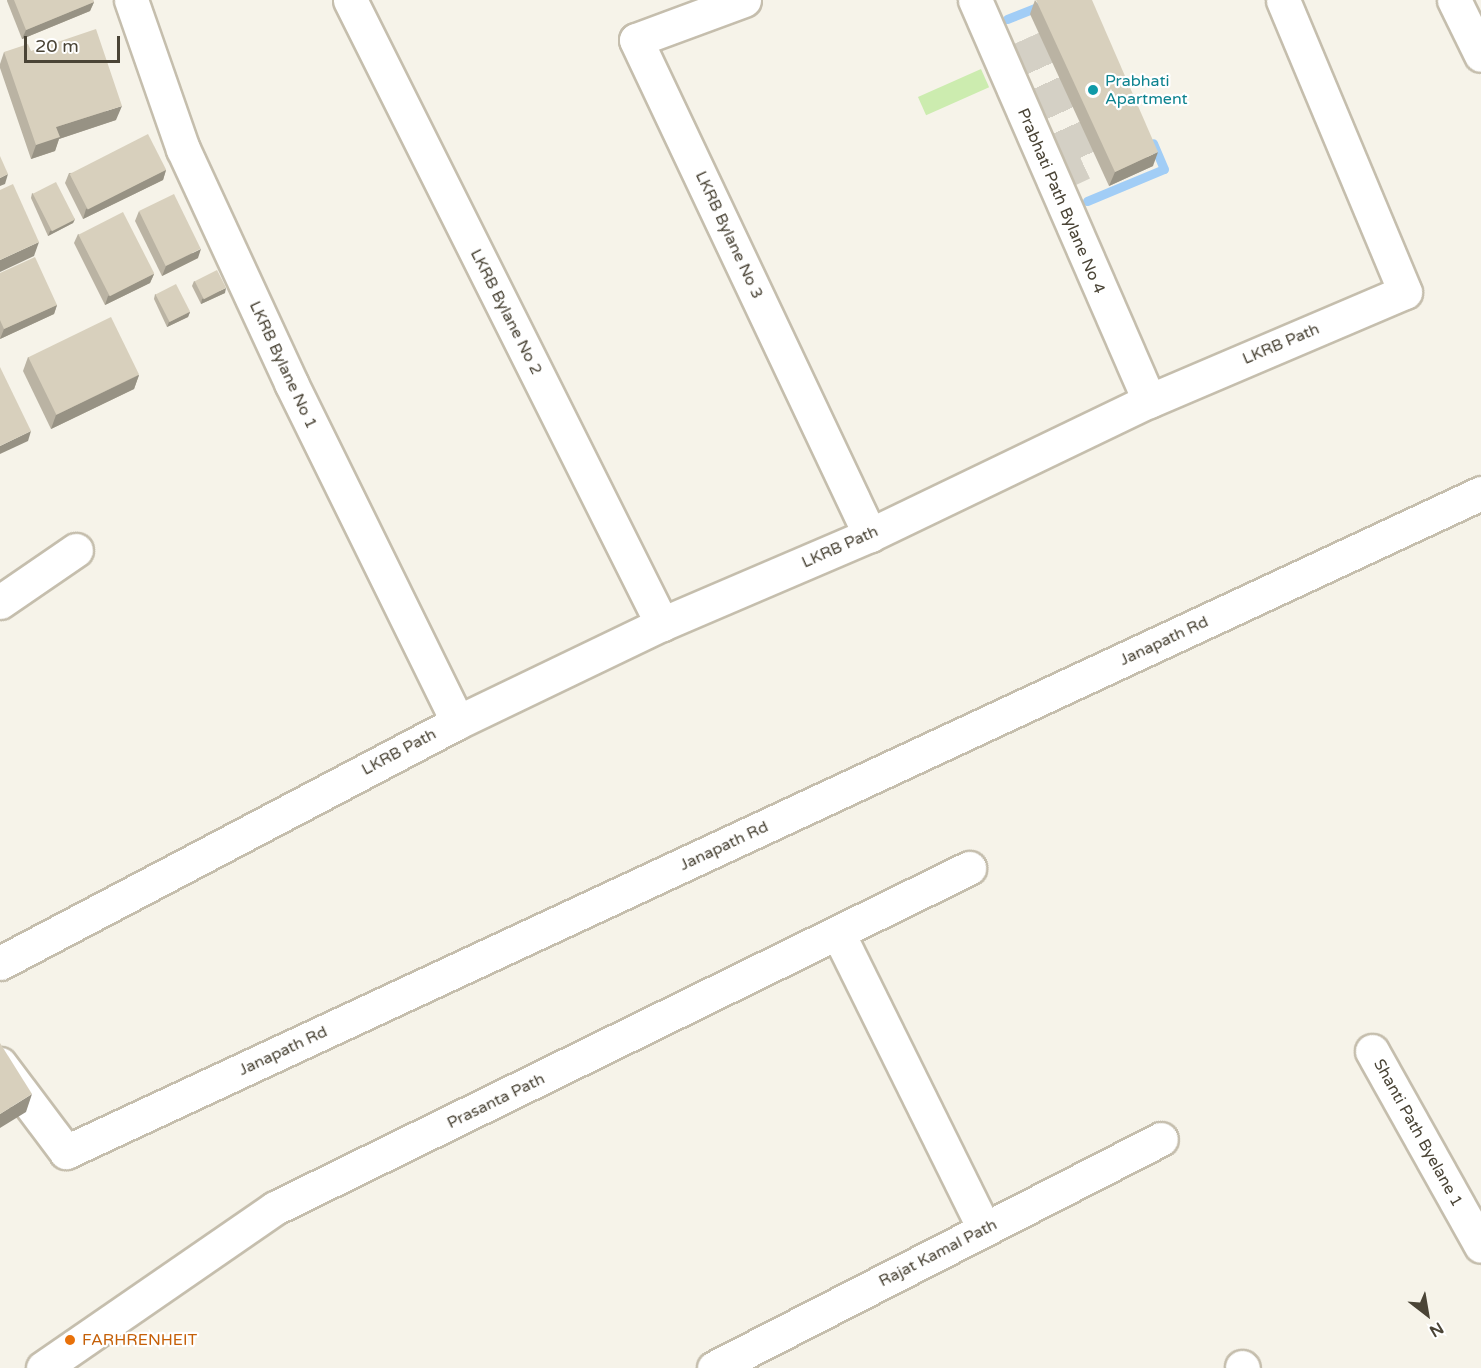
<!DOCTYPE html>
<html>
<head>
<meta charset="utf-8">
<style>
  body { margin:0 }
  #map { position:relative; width:1481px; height:1368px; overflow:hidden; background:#f6f3e9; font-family:"Varela Round",sans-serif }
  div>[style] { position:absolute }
  .green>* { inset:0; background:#ccecaf; transform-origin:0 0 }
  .stream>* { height:9px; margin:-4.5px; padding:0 4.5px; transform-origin:4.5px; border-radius:4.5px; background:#a1cdf6 }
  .minor-tunnel>* { height:33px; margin-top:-16.5px; transform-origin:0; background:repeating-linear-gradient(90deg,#d4d0c5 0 33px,transparent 0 49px) }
  .roads { filter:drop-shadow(2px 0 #c5bead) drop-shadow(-2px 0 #c5bead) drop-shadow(0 2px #c5bead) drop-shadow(0 -2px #c5bead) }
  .minor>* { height:33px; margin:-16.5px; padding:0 16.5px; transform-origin:16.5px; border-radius:16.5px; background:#fff }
  .wall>* { inset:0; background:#bab3a3 }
  .shaded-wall>* { inset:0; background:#979284 }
  .building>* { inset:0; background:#d8d0bd; transform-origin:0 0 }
  .dots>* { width:16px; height:16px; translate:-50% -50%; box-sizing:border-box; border:3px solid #fff; border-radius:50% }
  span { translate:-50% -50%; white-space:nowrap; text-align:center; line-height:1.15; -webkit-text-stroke:4.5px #fff; paint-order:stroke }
  .culture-label { font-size:16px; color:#0d838f }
  .left { translate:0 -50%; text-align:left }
  .street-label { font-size:16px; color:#4a4436 }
  .food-label { font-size:16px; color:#c56008 }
  .north { position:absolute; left:1397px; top:1284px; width:60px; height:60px; -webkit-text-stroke:4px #fff; paint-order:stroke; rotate:149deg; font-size:16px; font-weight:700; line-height:24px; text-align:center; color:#4a4436 }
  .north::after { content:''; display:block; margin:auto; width:21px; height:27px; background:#4a4436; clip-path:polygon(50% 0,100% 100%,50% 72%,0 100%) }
  .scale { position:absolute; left:24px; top:36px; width:96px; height:27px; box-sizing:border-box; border:3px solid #4a4436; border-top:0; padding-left:8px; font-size:18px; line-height:21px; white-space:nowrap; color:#4a4436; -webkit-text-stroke:4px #fff; paint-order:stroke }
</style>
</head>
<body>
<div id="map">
  <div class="green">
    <div style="left:981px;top:69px;width:20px;height:69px;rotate:66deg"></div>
  </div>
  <div class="stream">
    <div style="left:1007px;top:19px;width:52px;rotate:-21.6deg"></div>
    <div style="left:1087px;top:201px;width:83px;rotate:-22.6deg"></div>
    <div style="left:1164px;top:169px;width:28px;rotate:-113deg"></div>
  </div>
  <div class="minor-tunnel">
    <div style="left:1026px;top:38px;width:137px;rotate:65.5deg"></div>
    <div style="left:1083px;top:163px;width:35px;rotate:155deg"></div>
  </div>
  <div class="roads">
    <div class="minor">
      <div style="left:131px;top:0;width:158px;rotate:70.8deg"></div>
      <div style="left:183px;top:149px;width:258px;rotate:65.2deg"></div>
      <div style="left:291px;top:383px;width:378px;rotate:63.8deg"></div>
      <div style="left:350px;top:0;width:698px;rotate:63.43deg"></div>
      <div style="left:744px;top:0;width:115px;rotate:159.7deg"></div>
      <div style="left:636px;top:40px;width:548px;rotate:64.7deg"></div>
      <div style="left:975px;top:0;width:437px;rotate:66.5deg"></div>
      <div style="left:1454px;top:0;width:61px;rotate:63.9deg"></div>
      <div style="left:0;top:602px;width:92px;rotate:-34.4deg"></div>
      <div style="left:838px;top:933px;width:330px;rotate:63.7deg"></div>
      <div style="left:0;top:963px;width:518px;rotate:-27.75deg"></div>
      <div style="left:458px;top:722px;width:226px;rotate:-25.7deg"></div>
      <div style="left:662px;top:624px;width:226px;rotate:-23.2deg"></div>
      <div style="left:870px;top:535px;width:310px;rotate:-25.7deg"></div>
      <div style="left:1149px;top:401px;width:278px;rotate:-23.1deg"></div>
      <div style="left:1405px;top:292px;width:316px;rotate:-112.7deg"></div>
      <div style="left:1372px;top:1051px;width:223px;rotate:60.8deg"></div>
      <div style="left:0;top:1064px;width:110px;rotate:53.1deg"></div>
      <div style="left:66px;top:1152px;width:1561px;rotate:-24.97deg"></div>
      <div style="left:1242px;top:1367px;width:1px;rotate:45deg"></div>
      <div style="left:43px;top:1368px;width:282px;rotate:-34.6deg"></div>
      <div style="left:275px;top:1208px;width:773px;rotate:-26.1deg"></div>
      <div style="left:714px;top:1368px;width:502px;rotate:-27.13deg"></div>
    </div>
  </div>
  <div class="wall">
    <div style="clip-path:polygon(7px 0,93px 0,94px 2px,90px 11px,22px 39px,7px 1px)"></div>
    <div style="clip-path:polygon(1035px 0,1153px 166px,1109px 186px,1030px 14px)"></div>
    <div style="clip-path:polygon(31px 51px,116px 120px,59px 139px,55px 151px,31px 159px,0 68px,0 64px,4px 52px)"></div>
    <div style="clip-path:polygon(166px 170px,163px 180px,83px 219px,65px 183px,69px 173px)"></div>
    <div style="clip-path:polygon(32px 193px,75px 219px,73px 223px,48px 236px,31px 198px)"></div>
    <div style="clip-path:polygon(139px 211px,198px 258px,162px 276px,135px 221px)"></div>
    <div style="clip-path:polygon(78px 234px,154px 274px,150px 283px,105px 305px,74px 243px)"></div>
    <div style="clip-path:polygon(0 273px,57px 305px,54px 314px,0 339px)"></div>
    <div style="clip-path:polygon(194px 281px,225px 293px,201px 304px,192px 286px)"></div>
    <div style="clip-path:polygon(155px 294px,190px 312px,188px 317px,167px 327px,154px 299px)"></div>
    <div style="clip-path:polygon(28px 357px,139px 375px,134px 389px,51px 429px,23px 371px)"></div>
  </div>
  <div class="shaded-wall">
    <div style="clip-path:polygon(94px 2px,90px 11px,22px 39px,26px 30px)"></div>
    <div style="clip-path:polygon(122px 106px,116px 120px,59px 139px,55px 151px,31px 159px,36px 145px,56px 127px)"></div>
    <div style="clip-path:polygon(1158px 152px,1153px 166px,1109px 186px,1115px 172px)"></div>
    <div style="clip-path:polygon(166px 170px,163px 180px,83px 219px,86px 209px)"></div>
    <div style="clip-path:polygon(8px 174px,5px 184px,0 186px,0 178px)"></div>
    <div style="clip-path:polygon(75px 219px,73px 223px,48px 236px,50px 231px)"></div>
    <div style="clip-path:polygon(39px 242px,34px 256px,0 272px,0 260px)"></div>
    <div style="clip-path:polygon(201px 249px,198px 258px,162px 276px,166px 266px)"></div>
    <div style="clip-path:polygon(154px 274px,150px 283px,105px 305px,108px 296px)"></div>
    <div style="clip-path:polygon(226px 288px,225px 293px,201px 304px,202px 299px)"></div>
    <div style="clip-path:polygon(57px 305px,54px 314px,0 339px,4px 329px)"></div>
    <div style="clip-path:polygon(190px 312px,188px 317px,167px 327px,169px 322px)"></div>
    <div style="clip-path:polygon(139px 375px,134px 389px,51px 429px,56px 415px)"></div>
    <div style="clip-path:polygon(31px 431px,28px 441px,0 454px,0 446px)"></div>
    <div style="clip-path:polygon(32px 1094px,26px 1112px,0 1128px,0 1114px)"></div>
  </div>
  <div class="building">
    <div style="clip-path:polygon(14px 0,93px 0,94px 2px,26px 30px)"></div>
    <div style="clip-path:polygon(1036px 0,1092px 0,1158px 152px,1115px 172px)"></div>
    <div style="clip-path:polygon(96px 29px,122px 106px,56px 127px,60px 137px,36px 145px,4px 52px,28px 44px,31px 51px)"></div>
    <div style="left:148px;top:134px;width:40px;height:88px;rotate:63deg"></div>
    <div style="clip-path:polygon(0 156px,8px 174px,0 178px)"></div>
    <div style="left:56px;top:182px;width:42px;height:26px;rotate:63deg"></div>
    <div style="clip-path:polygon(13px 184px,39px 242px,0 260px,0 190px)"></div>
    <div style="left:174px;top:194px;width:61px;height:39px;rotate:64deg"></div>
    <div style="left:123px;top:212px;width:69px;height:50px;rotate:63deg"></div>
    <div style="clip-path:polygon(35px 257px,57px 305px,4px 329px,0 320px,0 273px)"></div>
    <div style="left:217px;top:270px;width:20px;height:25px;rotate:63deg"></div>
    <div style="left:176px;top:284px;width:31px;height:23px;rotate:63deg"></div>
    <div style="left:111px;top:317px;width:64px;height:92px;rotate:64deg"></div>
    <div style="clip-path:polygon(0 367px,31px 431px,0 446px)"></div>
    <div style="clip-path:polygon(0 1043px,32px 1094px,0 1114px)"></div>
  </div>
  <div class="dots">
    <div style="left:1093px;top:90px;background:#0f9aa8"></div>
    <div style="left:70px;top:1340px;background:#e8710a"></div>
  </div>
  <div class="culture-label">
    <span class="left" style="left:1105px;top:90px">Prabhati<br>Apartment</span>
  </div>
  <div class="street-label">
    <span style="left:1061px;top:201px;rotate:67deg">Prabhati Path Bylane No 4</span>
    <span style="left:729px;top:235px;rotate:65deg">LKRB Bylane No 3</span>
    <span style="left:506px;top:312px;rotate:63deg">LKRB Bylane No 2</span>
    <span style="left:1281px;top:344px;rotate:-23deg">LKRB Path</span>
    <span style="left:283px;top:365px;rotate:65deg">LKRB Bylane No 1</span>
    <span style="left:840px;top:547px;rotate:-24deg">LKRB Path</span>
    <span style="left:1164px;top:641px;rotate:-25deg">Janapath Rd</span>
    <span style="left:399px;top:752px;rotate:-28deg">LKRB Path</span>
    <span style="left:724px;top:846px;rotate:-25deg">Janapath Rd</span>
    <span style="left:283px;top:1051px;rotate:-25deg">Janapath Rd</span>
    <span style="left:496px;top:1101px;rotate:-26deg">Prasanta Path</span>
    <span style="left:1418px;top:1133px;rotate:61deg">Shanti Path Byelane 1</span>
    <span style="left:938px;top:1253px;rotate:-27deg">Rajat Kamal Path</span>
  </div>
  <div class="food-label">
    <span class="left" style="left:82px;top:1340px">FARHRENHEIT</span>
  </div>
  <div class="north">N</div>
  <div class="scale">20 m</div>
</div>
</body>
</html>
